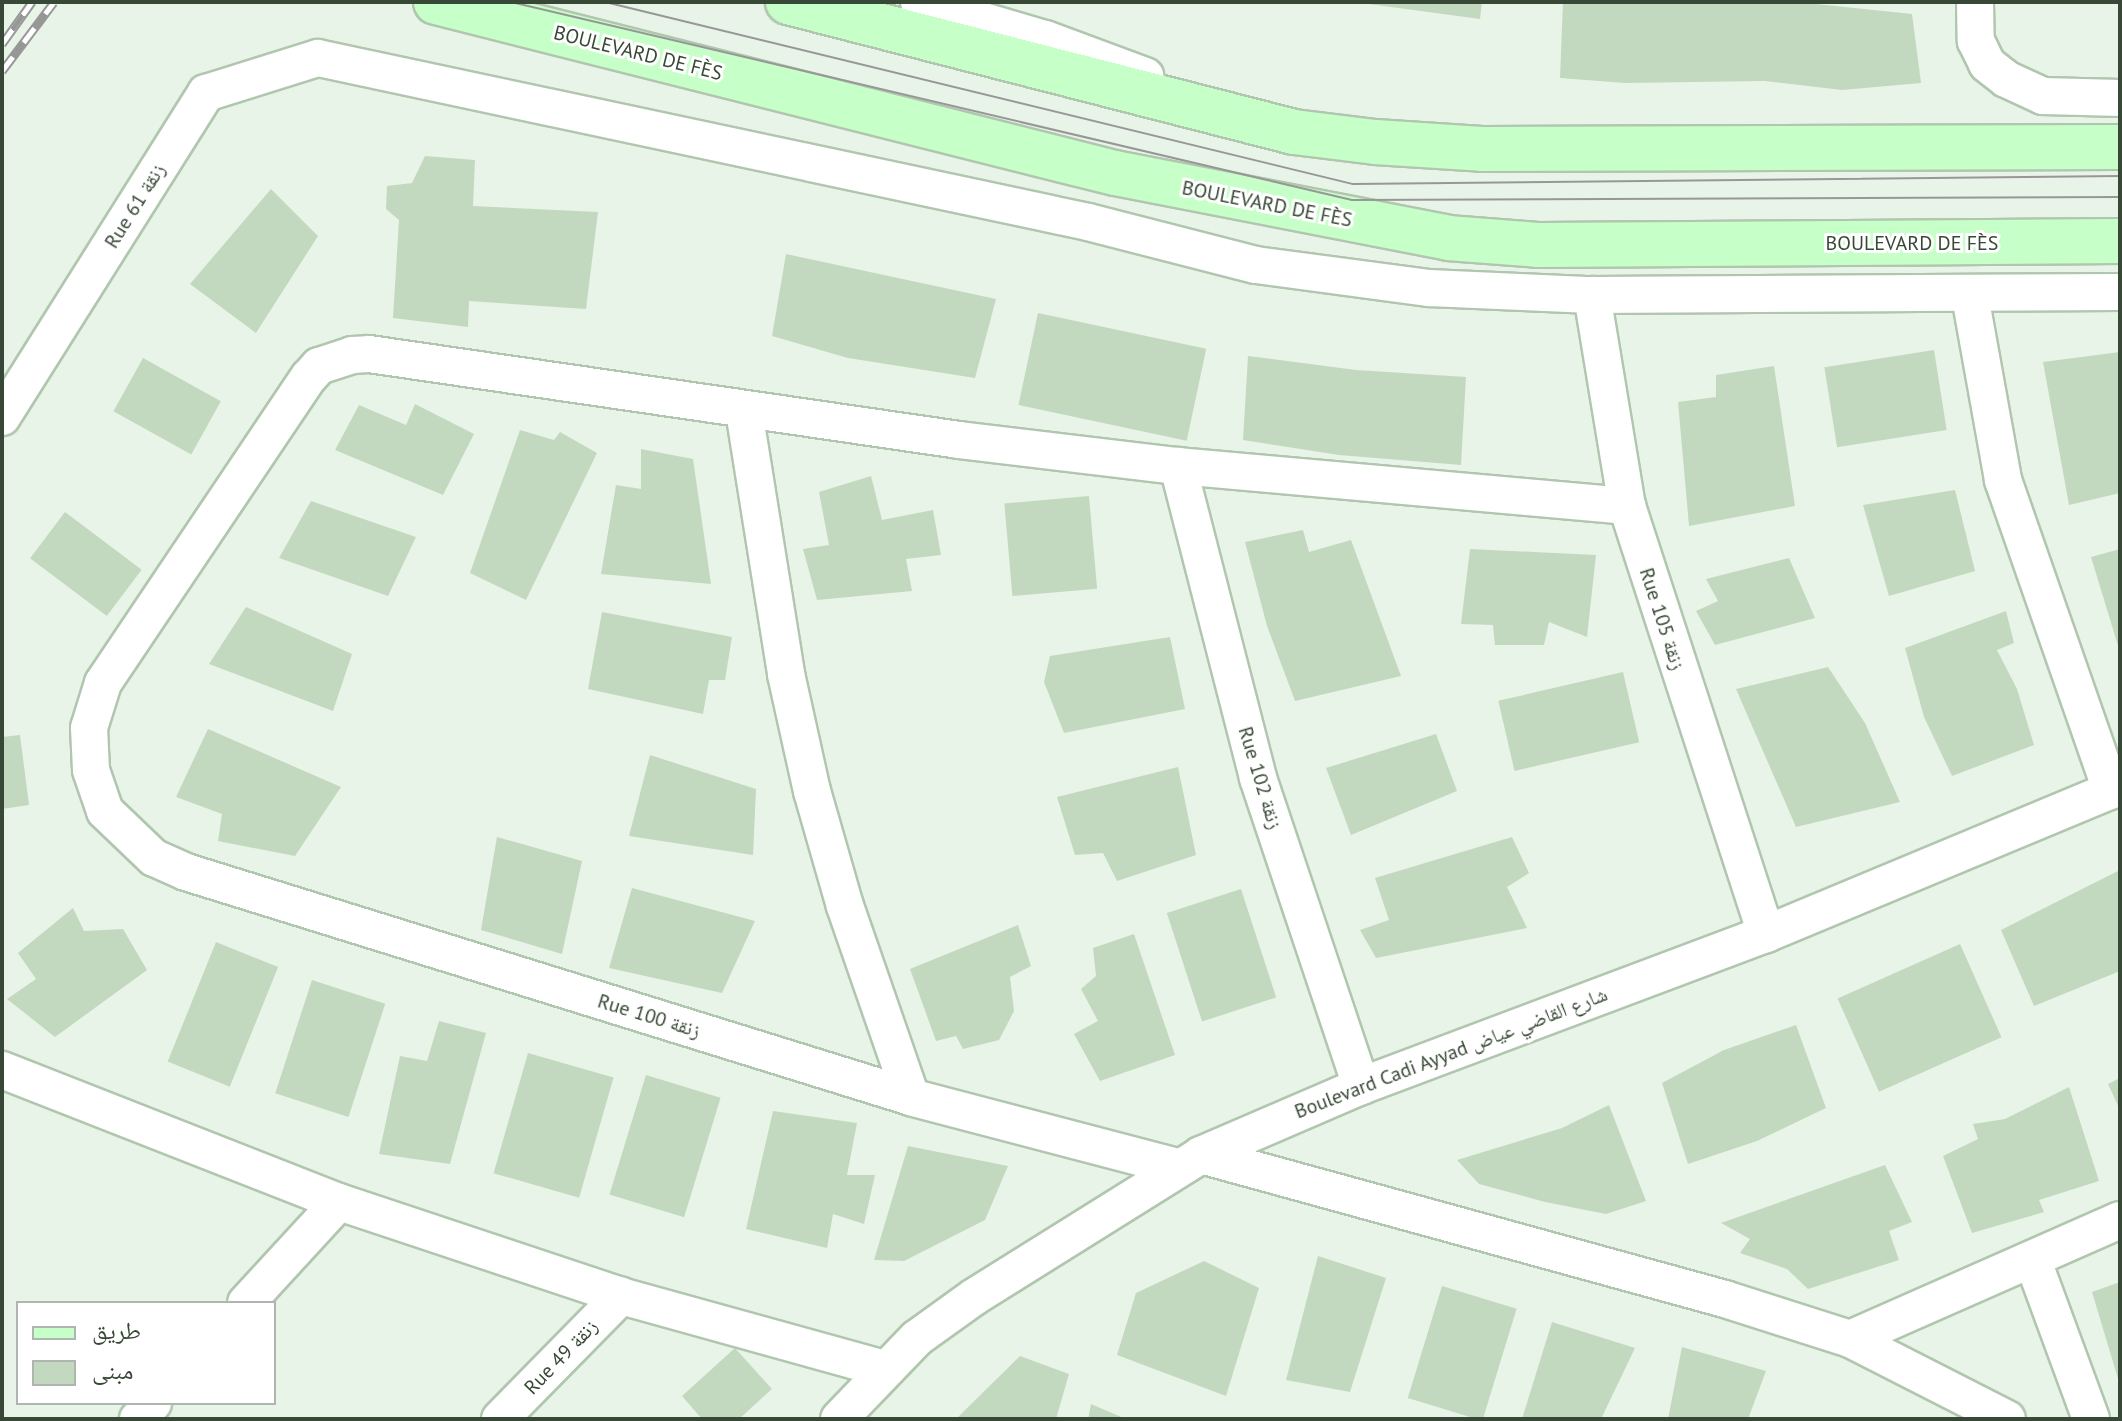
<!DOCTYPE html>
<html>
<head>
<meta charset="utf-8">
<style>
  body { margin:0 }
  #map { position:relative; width:2122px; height:1421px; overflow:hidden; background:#e8f4e7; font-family:"PT Sans","Noto Naskh Arabic",sans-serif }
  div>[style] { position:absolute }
  .building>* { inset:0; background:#c3d9bf; transform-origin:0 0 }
  .roads { filter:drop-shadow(2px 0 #b1c6af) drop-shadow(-2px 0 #b1c6af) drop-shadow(0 2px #b1c6af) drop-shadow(0 -2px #b1c6af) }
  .street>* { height:36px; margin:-18px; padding:0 18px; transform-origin:18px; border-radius:18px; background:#fff }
  .secondary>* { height:44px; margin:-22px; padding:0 22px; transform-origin:22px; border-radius:22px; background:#c6ffc7 }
  .tram>* { height:2px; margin:-1px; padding:0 1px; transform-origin:1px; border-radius:1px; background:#979797 }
  .rail>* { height:9px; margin-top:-4.5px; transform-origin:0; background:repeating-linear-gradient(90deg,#fff 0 18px,#979797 0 36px); box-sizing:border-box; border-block:2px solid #979797 }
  span { translate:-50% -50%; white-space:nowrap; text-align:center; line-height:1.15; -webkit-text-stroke:6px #fff; paint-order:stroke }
  .street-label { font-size:20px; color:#384836 }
  .frame { position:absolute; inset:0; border:4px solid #384836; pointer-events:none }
  .legend { position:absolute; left:16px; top:1301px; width:260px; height:104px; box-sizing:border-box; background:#fff; border:2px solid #afb6af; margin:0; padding:10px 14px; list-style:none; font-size:24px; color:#384836 }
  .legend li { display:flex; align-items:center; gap:16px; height:40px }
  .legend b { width:40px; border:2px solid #afb6af }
</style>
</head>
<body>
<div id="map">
  <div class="building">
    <div style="clip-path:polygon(1354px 2px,1482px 2px,1480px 19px)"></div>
    <div style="clip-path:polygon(1563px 2px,1797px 2px,1912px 14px,1921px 83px,1842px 90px,1764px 81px,1625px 83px,1560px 78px)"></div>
    <div style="clip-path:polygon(425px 156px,475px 160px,473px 206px,598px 212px,586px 309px,469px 301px,468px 327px,393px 318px,399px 220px,386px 209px,387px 186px,412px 183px)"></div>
    <div style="clip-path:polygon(271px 189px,318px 236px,256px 333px,190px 284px)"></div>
    <div style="clip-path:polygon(786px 254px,996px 299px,975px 378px,848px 358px,772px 336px)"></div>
    <div style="left:1038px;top:313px;width:172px;height:94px;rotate:12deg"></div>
    <div style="left:1934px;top:350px;width:81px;height:111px;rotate:81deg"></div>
    <div style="clip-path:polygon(2120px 352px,2120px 493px,2069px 505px,2043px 362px)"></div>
    <div style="clip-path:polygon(1248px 356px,1356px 370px,1466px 377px,1461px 465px,1339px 455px,1243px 440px)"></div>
    <div style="left:143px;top:358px;width:89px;height:61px;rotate:29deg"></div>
    <div style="clip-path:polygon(1774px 366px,1795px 506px,1689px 526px,1678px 402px,1716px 397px,1716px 375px)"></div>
    <div style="clip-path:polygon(415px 404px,474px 434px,443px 495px,335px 450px,359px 405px,406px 425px)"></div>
    <div style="clip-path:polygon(520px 430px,554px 440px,560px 432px,597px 453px,526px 600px,470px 573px)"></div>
    <div style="clip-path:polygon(641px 449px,693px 459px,711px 584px,601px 574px,616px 485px,641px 489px)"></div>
    <div style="clip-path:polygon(871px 476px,882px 520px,933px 510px,941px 555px,906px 559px,912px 591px,817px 600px,803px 549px,829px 545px,819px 492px)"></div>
    <div style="clip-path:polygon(1955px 490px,1975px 571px,1889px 596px,1863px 505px)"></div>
    <div style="left:1089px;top:496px;width:93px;height:85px;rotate:85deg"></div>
    <div style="clip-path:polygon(311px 501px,416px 537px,388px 596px,279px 558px)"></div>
    <div style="left:65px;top:512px;width:96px;height:58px;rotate:37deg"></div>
    <div style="clip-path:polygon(1303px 530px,1309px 552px,1351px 540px,1401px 676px,1295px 701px,1267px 626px,1245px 542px)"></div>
    <div style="clip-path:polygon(1470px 549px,1596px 555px,1587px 637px,1549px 622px,1544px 645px,1495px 645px,1493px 625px,1461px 624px)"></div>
    <div style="clip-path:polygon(2120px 549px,2120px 649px,2119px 649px,2091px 557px)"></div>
    <div style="clip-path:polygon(1789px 558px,1815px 618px,1715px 645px,1696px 611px,1718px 601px,1706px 579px)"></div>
    <div style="clip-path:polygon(246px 607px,352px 654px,333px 711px,209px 664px)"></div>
    <div style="clip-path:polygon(2006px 611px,2014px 643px,1997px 650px,2017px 689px,2034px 745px,1952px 776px,1924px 717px,1905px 648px)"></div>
    <div style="clip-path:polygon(602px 612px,732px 637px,725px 680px,709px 680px,703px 714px,588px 689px)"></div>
    <div style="clip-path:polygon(1170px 637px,1185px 709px,1064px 733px,1044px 682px,1050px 656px)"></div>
    <div style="clip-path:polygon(1828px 667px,1865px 723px,1900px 802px,1796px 827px,1736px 689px)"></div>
    <div style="left:1623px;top:672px;width:72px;height:128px;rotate:77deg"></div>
    <div style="clip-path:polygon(208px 729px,341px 787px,295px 856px,218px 841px,222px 814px,176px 797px)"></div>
    <div style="clip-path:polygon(1436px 734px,1457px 791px,1351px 835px,1326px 768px)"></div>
    <div style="clip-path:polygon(20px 735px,29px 805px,2px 809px,2px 737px)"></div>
    <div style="clip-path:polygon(650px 755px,756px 789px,753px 855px,629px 836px)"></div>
    <div style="clip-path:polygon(1178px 767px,1196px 855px,1117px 881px,1103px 853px,1075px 855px,1057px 797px)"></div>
    <div style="clip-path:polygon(497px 837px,582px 861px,562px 954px,481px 930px)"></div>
    <div style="clip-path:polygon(1512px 837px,1529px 873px,1507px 887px,1527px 928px,1376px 958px,1360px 930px,1389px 920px,1375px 878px)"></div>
    <div style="clip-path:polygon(2120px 870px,2120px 971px,2034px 1006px,2001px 930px)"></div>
    <div style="clip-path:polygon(632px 888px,755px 921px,722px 993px,609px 968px)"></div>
    <div style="left:1241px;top:889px;width:114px;height:78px;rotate:72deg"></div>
    <div style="clip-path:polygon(73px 908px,84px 931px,123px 929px,147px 970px,55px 1037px,7px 999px,36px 979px,18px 953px)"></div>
    <div style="clip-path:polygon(1018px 925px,1031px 966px,1010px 977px,1014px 1011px,999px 1040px,963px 1049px,956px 1036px,936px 1041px,910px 969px)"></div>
    <div style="clip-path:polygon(1134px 934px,1175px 1055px,1100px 1081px,1074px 1034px,1098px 1021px,1081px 989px,1096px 976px,1093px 948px)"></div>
    <div style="left:216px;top:942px;width:67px;height:129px;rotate:22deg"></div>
    <div style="left:1960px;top:944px;width:102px;height:134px;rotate:66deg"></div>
    <div style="left:312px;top:980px;width:77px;height:119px;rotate:18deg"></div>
    <div style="clip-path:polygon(439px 1021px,486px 1033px,450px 1164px,379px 1154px,400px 1056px,427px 1061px)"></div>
    <div style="clip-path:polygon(1796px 1025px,1826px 1108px,1757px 1141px,1688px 1164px,1662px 1083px,1724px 1050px)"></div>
    <div style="left:528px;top:1053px;width:89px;height:125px;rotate:16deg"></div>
    <div style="left:646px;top:1075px;width:78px;height:125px;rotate:17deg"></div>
    <div style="clip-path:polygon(2120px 1078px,2120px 1110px,2108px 1084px)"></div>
    <div style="clip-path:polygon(2069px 1087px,2099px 1181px,2039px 1200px,2044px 1212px,1972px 1233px,1943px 1156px,1978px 1139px,1973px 1124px,2005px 1119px)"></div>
    <div style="clip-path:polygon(1609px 1105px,1646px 1201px,1606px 1214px,1545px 1202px,1479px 1184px,1457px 1160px,1562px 1128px)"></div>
    <div style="clip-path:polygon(773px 1111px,857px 1123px,847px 1175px,875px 1175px,864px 1224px,833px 1214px,827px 1248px,746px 1229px)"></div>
    <div style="clip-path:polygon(908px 1146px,1008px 1166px,985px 1220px,904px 1261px,874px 1260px)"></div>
    <div style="clip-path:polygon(1885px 1165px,1912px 1222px,1889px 1231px,1899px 1260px,1808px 1289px,1787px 1269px,1740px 1253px,1750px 1239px,1721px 1223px)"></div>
    <div style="clip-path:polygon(1318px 1256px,1386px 1278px,1350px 1392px,1286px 1380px)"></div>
    <div style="clip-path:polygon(1204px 1261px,1259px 1288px,1226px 1396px,1117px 1355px,1136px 1293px)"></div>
    <div style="clip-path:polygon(2120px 1282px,2120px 1382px,2119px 1382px,2092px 1292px)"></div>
    <div style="left:1442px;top:1286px;width:78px;height:117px;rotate:17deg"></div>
    <div style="clip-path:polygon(1552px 1322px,1635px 1348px,1601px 1419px,1522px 1419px)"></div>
    <div style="clip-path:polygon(1682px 1347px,1766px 1371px,1748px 1419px,1668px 1419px)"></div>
    <div style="clip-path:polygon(735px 1348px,772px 1389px,739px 1419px,702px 1419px,682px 1396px)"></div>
    <div style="clip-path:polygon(1020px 1356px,1069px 1374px,1056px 1419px,956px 1419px)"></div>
    <div style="clip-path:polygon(1091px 1404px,1126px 1419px,1088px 1419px)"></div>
  </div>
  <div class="roads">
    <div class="street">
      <div style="left:919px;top:2px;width:131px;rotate:16.4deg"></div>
      <div style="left:1045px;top:39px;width:107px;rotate:20.3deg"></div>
      <div style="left:1975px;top:2px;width:39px;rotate:89deg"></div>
      <div style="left:1976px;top:41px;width:25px;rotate:64deg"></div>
      <div style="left:1987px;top:64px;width:24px;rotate:38deg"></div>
      <div style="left:2006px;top:79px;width:41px;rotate:24.7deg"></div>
      <div style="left:2043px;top:96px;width:77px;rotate:1.5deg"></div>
      <div style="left:1592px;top:295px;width:214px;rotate:80.6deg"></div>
      <div style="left:1627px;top:506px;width:450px;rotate:72deg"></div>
      <div style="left:1970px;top:296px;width:187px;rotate:79.8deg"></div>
      <div style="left:2003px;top:480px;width:329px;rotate:70.8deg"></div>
      <div style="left:744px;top:411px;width:266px;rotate:80.9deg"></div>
      <div style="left:786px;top:674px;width:120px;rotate:77.5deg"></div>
      <div style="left:812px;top:791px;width:120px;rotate:74deg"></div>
      <div style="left:845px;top:906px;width:202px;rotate:70.9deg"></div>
      <div style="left:2px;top:417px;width:383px;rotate:-57.8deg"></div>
      <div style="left:206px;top:93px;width:117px;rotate:-17.4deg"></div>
      <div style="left:318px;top:58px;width:787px;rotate:12.02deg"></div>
      <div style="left:1088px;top:222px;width:173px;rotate:14.4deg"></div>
      <div style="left:1256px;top:265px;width:175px;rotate:7.6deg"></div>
      <div style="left:1429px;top:288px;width:163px;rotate:2.5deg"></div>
      <div style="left:1592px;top:295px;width:528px;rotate:-0.33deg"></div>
      <div style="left:1178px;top:466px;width:322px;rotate:75.6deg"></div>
      <div style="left:1258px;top:778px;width:325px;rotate:71.5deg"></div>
      <div style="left:2px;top:1070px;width:362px;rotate:21.4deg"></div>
      <div style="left:339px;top:1202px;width:297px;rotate:18.4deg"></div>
      <div style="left:621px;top:1296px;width:273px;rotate:15.5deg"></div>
      <div style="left:1201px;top:1155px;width:543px;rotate:15.37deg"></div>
      <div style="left:1725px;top:1299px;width:131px;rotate:17.7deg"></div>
      <div style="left:1850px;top:1339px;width:176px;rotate:27deg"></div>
      <div style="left:1177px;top:1167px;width:275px;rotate:-165.3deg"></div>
      <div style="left:911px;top:1097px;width:759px;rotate:-162.76deg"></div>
      <div style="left:186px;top:872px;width:35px;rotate:-156deg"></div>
      <div style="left:154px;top:858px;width:68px;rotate:-136.2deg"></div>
      <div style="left:105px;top:811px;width:43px;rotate:-108.9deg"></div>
      <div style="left:91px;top:770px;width:42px;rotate:-92.7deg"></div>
      <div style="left:89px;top:728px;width:47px;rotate:-72.7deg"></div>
      <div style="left:103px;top:683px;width:369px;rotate:-56.1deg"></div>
      <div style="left:309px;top:377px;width:15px;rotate:-48deg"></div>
      <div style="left:319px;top:366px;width:35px;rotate:-18deg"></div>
      <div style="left:352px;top:355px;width:17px;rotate:-3deg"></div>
      <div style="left:369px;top:354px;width:596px;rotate:8.29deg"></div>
      <div style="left:959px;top:440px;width:221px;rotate:6.8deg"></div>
      <div style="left:1178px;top:466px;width:451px;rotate:5.1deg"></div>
      <div style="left:2033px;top:1261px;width:168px;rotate:69.8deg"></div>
      <div style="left:246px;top:1303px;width:137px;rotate:-47.4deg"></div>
      <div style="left:1850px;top:1339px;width:295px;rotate:-23.8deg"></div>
      <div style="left:138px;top:1419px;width:22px;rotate:-47deg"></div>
      <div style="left:500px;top:1419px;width:173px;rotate:-45.5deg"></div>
      <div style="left:839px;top:1419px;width:112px;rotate:-46.1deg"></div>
      <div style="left:917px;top:1338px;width:70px;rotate:-35.7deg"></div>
      <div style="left:974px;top:1297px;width:268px;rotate:-32deg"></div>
      <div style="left:1201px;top:1155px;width:174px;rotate:-23.3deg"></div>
      <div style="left:1361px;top:1086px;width:433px;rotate:-20.6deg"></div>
      <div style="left:1766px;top:934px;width:383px;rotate:-22.6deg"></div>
    </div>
    <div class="secondary">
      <div style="left:436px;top:2px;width:700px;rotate:14.14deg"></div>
      <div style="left:1115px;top:173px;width:339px;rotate:11deg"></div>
      <div style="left:1448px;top:238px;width:90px;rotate:4.4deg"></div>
      <div style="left:1538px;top:245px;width:582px;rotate:-0.39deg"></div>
      <div style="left:788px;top:2px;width:522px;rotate:14.41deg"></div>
      <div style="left:1294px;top:132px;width:82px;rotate:7deg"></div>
      <div style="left:1375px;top:142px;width:107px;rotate:3.7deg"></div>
      <div style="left:1482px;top:149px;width:638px;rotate:-0.18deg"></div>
    </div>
  </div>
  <div class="tram">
    <div style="left:511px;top:2px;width:864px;rotate:13.25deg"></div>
    <div style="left:1352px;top:200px;width:768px;rotate:-0.22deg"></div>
    <div style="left:605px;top:2px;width:770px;rotate:13.68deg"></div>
    <div style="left:1353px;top:184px;width:767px;rotate:-0.6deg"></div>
  </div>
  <div class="rail">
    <div style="left:2px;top:44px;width:52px;rotate:-54.5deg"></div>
    <div style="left:2px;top:71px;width:86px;rotate:-53deg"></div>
  </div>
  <div class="street-label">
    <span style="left:638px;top:53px;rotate:14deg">BOULEVARD DE FÈS</span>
    <span style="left:1267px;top:204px;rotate:11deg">BOULEVARD DE FÈS</span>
    <span style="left:135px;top:206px;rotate:-58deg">Rue 61 زنقة</span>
    <span style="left:1912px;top:243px">BOULEVARD DE FÈS</span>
    <span style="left:1662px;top:619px;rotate:72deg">Rue 105 زنقة</span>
    <span style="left:1260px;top:778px;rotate:73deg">Rue 102 زنقة</span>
    <span style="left:649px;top:1016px;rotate:17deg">Rue 100 زنقة</span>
    <span style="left:1451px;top:1053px;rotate:-21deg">Boulevard Cadi Ayyad شارع القاضي عياض</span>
    <span style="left:561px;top:1357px;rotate:-46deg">Rue 49 زنقة</span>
  </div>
  <div class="frame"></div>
  <ul class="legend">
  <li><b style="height:10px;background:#c6ffc7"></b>طريق</li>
  <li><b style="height:22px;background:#c3d9bf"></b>مبنى</li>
  </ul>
</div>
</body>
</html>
